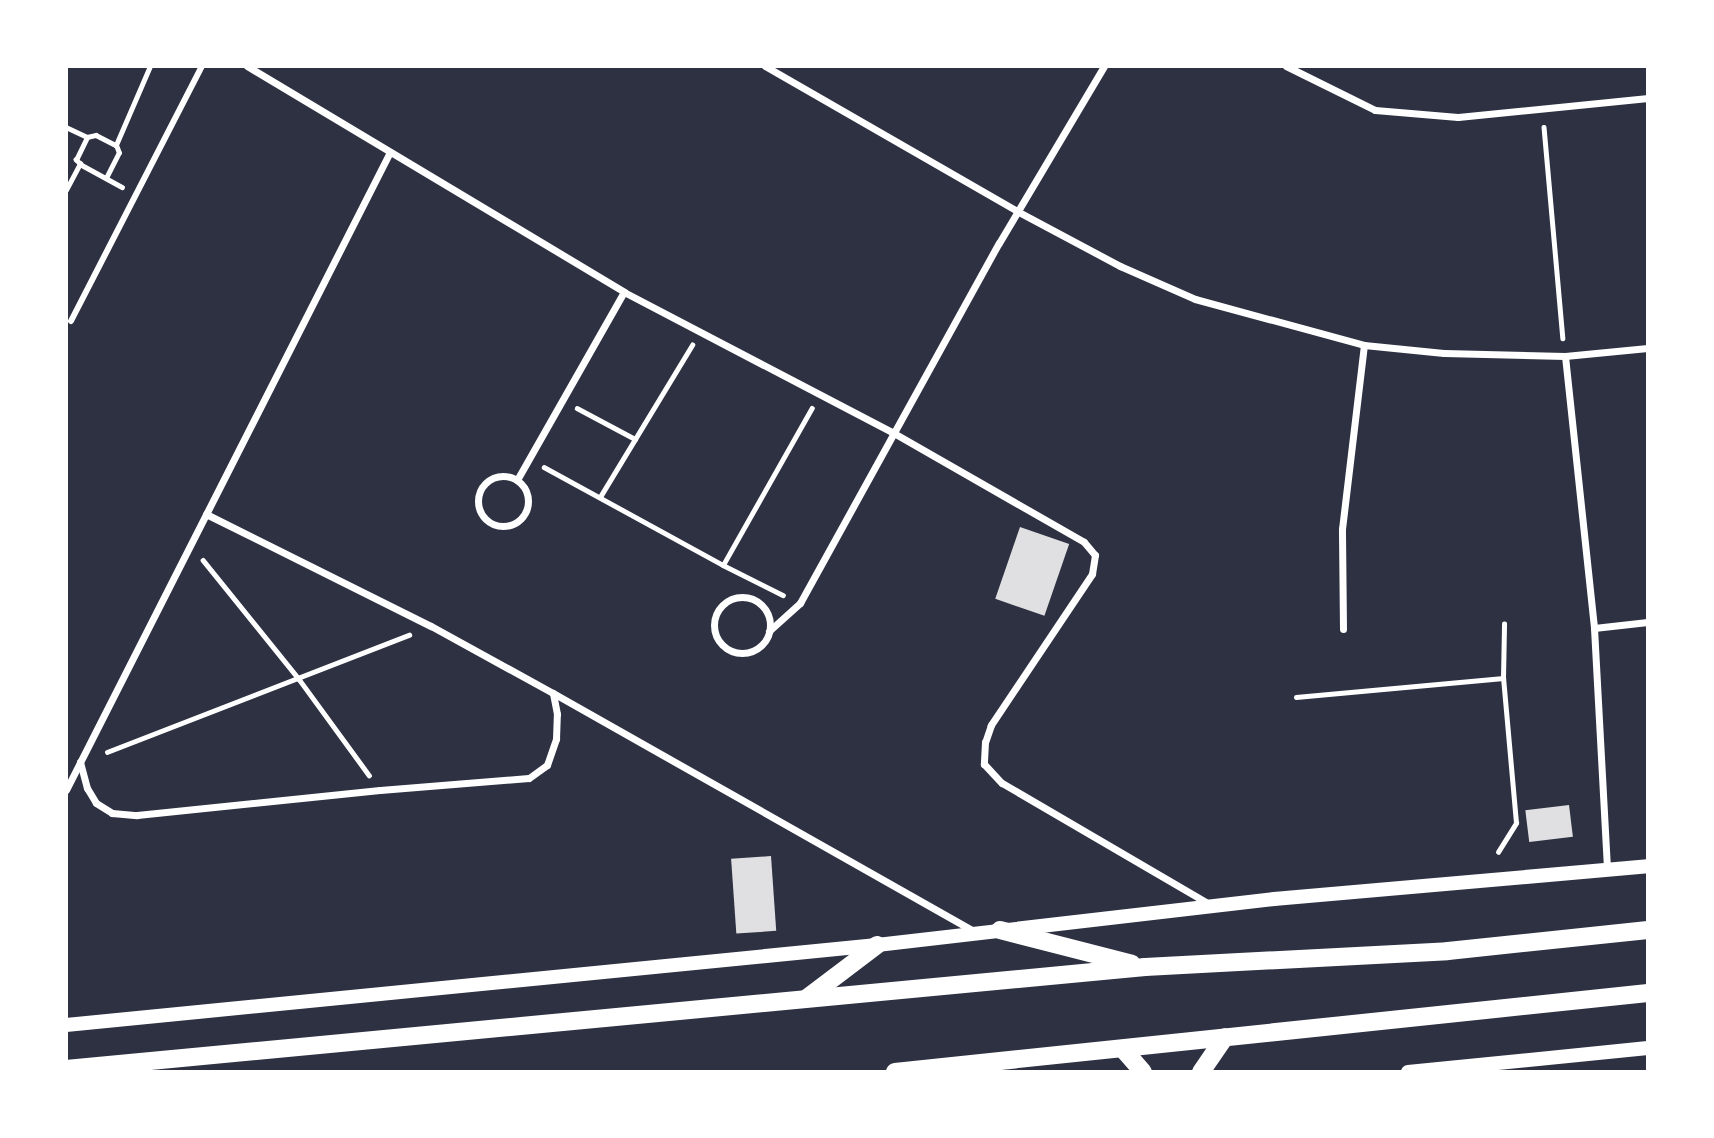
<!DOCTYPE html>
<html>
<head>
<meta charset="utf-8">
<style>
  body { margin:0 }
  #map { position:relative; width:1714px; height:1138px; overflow:hidden; background:#2d3142; font-family:"Fira Sans",sans-serif }
  div>[style] { position:absolute }
  .building>* { inset:0; background:#e0e0e3; transform-origin:0 0 }
  .path>* { height:4.5px; margin:-2.25px; padding:0 2.25px; transform-origin:2.25px; border-radius:2.25px; background:#fff }
  .pedestrian>* { height:6px; margin:-3px; padding:0 3px; transform-origin:3px; border-radius:3px; background:#fff }
  .minor>* { height:7px; margin:-3.5px; padding:0 3.5px; transform-origin:3.5px; border-radius:3.5px; background:#fff }
  .minor>.ring { margin:-3.5px; padding:0; box-sizing:content-box; background:none; border:7px solid #fff; border-radius:50% }
  .secondary>* { height:14px; margin:-7px; padding:0 7px; transform-origin:7px; border-radius:7px; background:#fff }
  .primary>* { height:18px; margin:-9px; padding:0 9px; transform-origin:9px; border-radius:9px; background:#fff }
  span { translate:-50% -50%; white-space:nowrap; text-align:center; line-height:1.15; -webkit-text-stroke:5px #fff; paint-order:stroke }
  .frame { position:absolute; inset:0; border:68px solid #fff; pointer-events:none }
</style>
</head>
<body>
<div id="map">
  <div class="building">
    <div style="left:1020px;top:527px;width:52px;height:76px;rotate:19deg"></div>
    <div style="left:1569px;top:805px;width:32px;height:44px;rotate:83deg"></div>
    <div style="left:771px;top:856px;width:75px;height:40px;rotate:86deg"></div>
  </div>
  <div class="path">
    <div style="left:66px;top:127px;width:23px;rotate:25deg"></div>
    <div style="left:87px;top:137px;width:9px;rotate:-13deg"></div>
    <div style="left:96px;top:135px;width:22px;rotate:27deg"></div>
    <div style="left:1544px;top:127px;width:212px;rotate:84.9deg"></div>
    <div style="left:80px;top:164px;width:48px;rotate:28.7deg"></div>
    <div style="left:106px;top:178px;width:28px;rotate:-63deg"></div>
    <div style="left:119px;top:153px;width:9px;rotate:-111deg"></div>
    <div style="left:116px;top:145px;width:86px;rotate:-66.7deg"></div>
    <div style="left:66px;top:190px;width:30px;rotate:-62deg"></div>
    <div style="left:80px;top:164px;width:6px;rotate:-135deg"></div>
    <div style="left:76px;top:160px;width:25px;rotate:-64deg"></div>
    <div style="left:577px;top:408px;width:66px;rotate:28.1deg"></div>
    <div style="left:544px;top:467px;width:204px;rotate:28.7deg"></div>
    <div style="left:723px;top:565px;width:67px;rotate:26.6deg"></div>
    <div style="left:600px;top:497px;width:178px;rotate:-58.8deg"></div>
    <div style="left:203px;top:560px;width:153px;rotate:51.1deg"></div>
    <div style="left:299px;top:679px;width:119px;rotate:53.9deg"></div>
    <div style="left:723px;top:565px;width:180px;rotate:-60.5deg"></div>
    <div style="left:1296px;top:697px;width:208px;rotate:-5.2deg"></div>
    <div style="left:107px;top:752px;width:324px;rotate:-21.2deg"></div>
    <div style="left:1498px;top:852px;width:34px;rotate:-58deg"></div>
    <div style="left:1516px;top:823px;width:146px;rotate:-95.1deg"></div>
    <div style="left:1503px;top:678px;width:54px;rotate:-88.9deg"></div>
  </div>
  <div class="pedestrian">
    <div style="left:71px;top:321px;width:287px;rotate:-62.8deg"></div>
  </div>
  <div class="minor">
    <div style="left:247px;top:66px;width:440px;rotate:30.9deg"></div>
    <div style="left:624px;top:292px;width:302px;rotate:27.6deg"></div>
    <div style="left:892px;top:432px;width:221px;rotate:29.8deg"></div>
    <div style="left:1084px;top:542px;width:17px;rotate:50deg"></div>
    <div style="left:1095px;top:555px;width:19px;rotate:99deg"></div>
    <div style="left:1092px;top:574px;width:182px;rotate:123.8deg"></div>
    <div style="left:991px;top:725px;width:18px;rotate:109deg"></div>
    <div style="left:985px;top:742px;width:22px;rotate:93deg"></div>
    <div style="left:984px;top:764px;width:26px;rotate:47deg"></div>
    <div style="left:1002px;top:783px;width:240px;rotate:30.3deg"></div>
    <div style="left:765px;top:66px;width:291px;rotate:29.9deg"></div>
    <div style="left:1017px;top:211px;width:117px;rotate:28.1deg"></div>
    <div style="left:1120px;top:266px;width:82px;rotate:23.7deg"></div>
    <div style="left:1195px;top:299px;width:175px;rotate:15.2deg"></div>
    <div style="left:1364px;top:345px;width:80px;rotate:5.7deg"></div>
    <div style="left:1444px;top:353px;width:121px;rotate:1.4deg"></div>
    <div style="left:1565px;top:356px;width:83px;rotate:-5.5deg"></div>
    <div style="left:1286px;top:66px;width:99px;rotate:26.3deg"></div>
    <div style="left:1375px;top:110px;width:83px;rotate:4.8deg"></div>
    <div style="left:1458px;top:117px;width:191px;rotate:-5.7deg"></div>
    <div style="left:1565px;top:356px;width:274px;rotate:83.9deg"></div>
    <div style="left:1594px;top:628px;width:241px;rotate:86.9deg"></div>
    <div class="ring" style="left:478px;top:476px;width:43px;height:43px"></div>
    <div style="left:517px;top:480px;width:216px;rotate:-60.4deg"></div>
    <div style="left:206px;top:514px;width:251px;rotate:26.5deg"></div>
    <div style="left:431px;top:626px;width:139px;rotate:28.8deg"></div>
    <div style="left:553px;top:693px;width:484px;rotate:29.5deg"></div>
    <div class="ring" style="left:714px;top:597px;width:49px;height:49px"></div>
    <div style="left:1594px;top:628px;width:54px;rotate:-6.3deg"></div>
    <div style="left:1343px;top:629px;width:100px;rotate:-90.6deg"></div>
    <div style="left:1342px;top:529px;width:185px;rotate:-83.2deg"></div>
    <div style="left:769px;top:631px;width:42px;rotate:-42.1deg"></div>
    <div style="left:800px;top:603px;width:411px;rotate:-61.1deg"></div>
    <div style="left:999px;top:243px;width:206px;rotate:-59.3deg"></div>
    <div style="left:80px;top:762px;width:27px;rotate:75deg"></div>
    <div style="left:87px;top:788px;width:17px;rotate:59deg"></div>
    <div style="left:96px;top:803px;width:19px;rotate:32deg"></div>
    <div style="left:112px;top:813px;width:25px;rotate:5deg"></div>
    <div style="left:137px;top:815px;width:244px;rotate:-5.9deg"></div>
    <div style="left:380px;top:790px;width:149px;rotate:-4.6deg"></div>
    <div style="left:529px;top:778px;width:22px;rotate:-36deg"></div>
    <div style="left:547px;top:765px;width:28px;rotate:-71deg"></div>
    <div style="left:556px;top:739px;width:25px;rotate:-88deg"></div>
    <div style="left:557px;top:714px;width:21px;rotate:-101deg"></div>
    <div style="left:66px;top:790px;width:713px;rotate:-63.08deg"></div>
  </div>
  <div class="secondary">
    <div style="left:66px;top:1025px;width:815px;rotate:-5.63deg"></div>
    <div style="left:877px;top:945px;width:400px;rotate:-6.6deg"></div>
    <div style="left:1274px;top:899px;width:375px;rotate:-5deg"></div>
    <div style="left:1408px;top:1072px;width:241px;rotate:-5.7deg"></div>
  </div>
  <div class="primary">
    <div style="left:1000px;top:930px;width:136px;rotate:14.4deg"></div>
    <div style="left:807px;top:998px;width:88px;rotate:-37.1deg"></div>
    <div style="left:1123px;top:1049px;width:30px;rotate:49deg"></div>
    <div style="left:66px;top:1069px;width:1084px;rotate:-5.4deg"></div>
    <div style="left:1145px;top:967px;width:303px;rotate:-3deg"></div>
    <div style="left:1448px;top:951px;width:201px;rotate:-6deg"></div>
    <div style="left:895px;top:1072px;width:757px;rotate:-5.99deg"></div>
    <div style="left:1201px;top:1072px;width:42px;rotate:-55.6deg"></div>
  </div>
  <div class="frame"></div>
</div>
</body>
</html>
